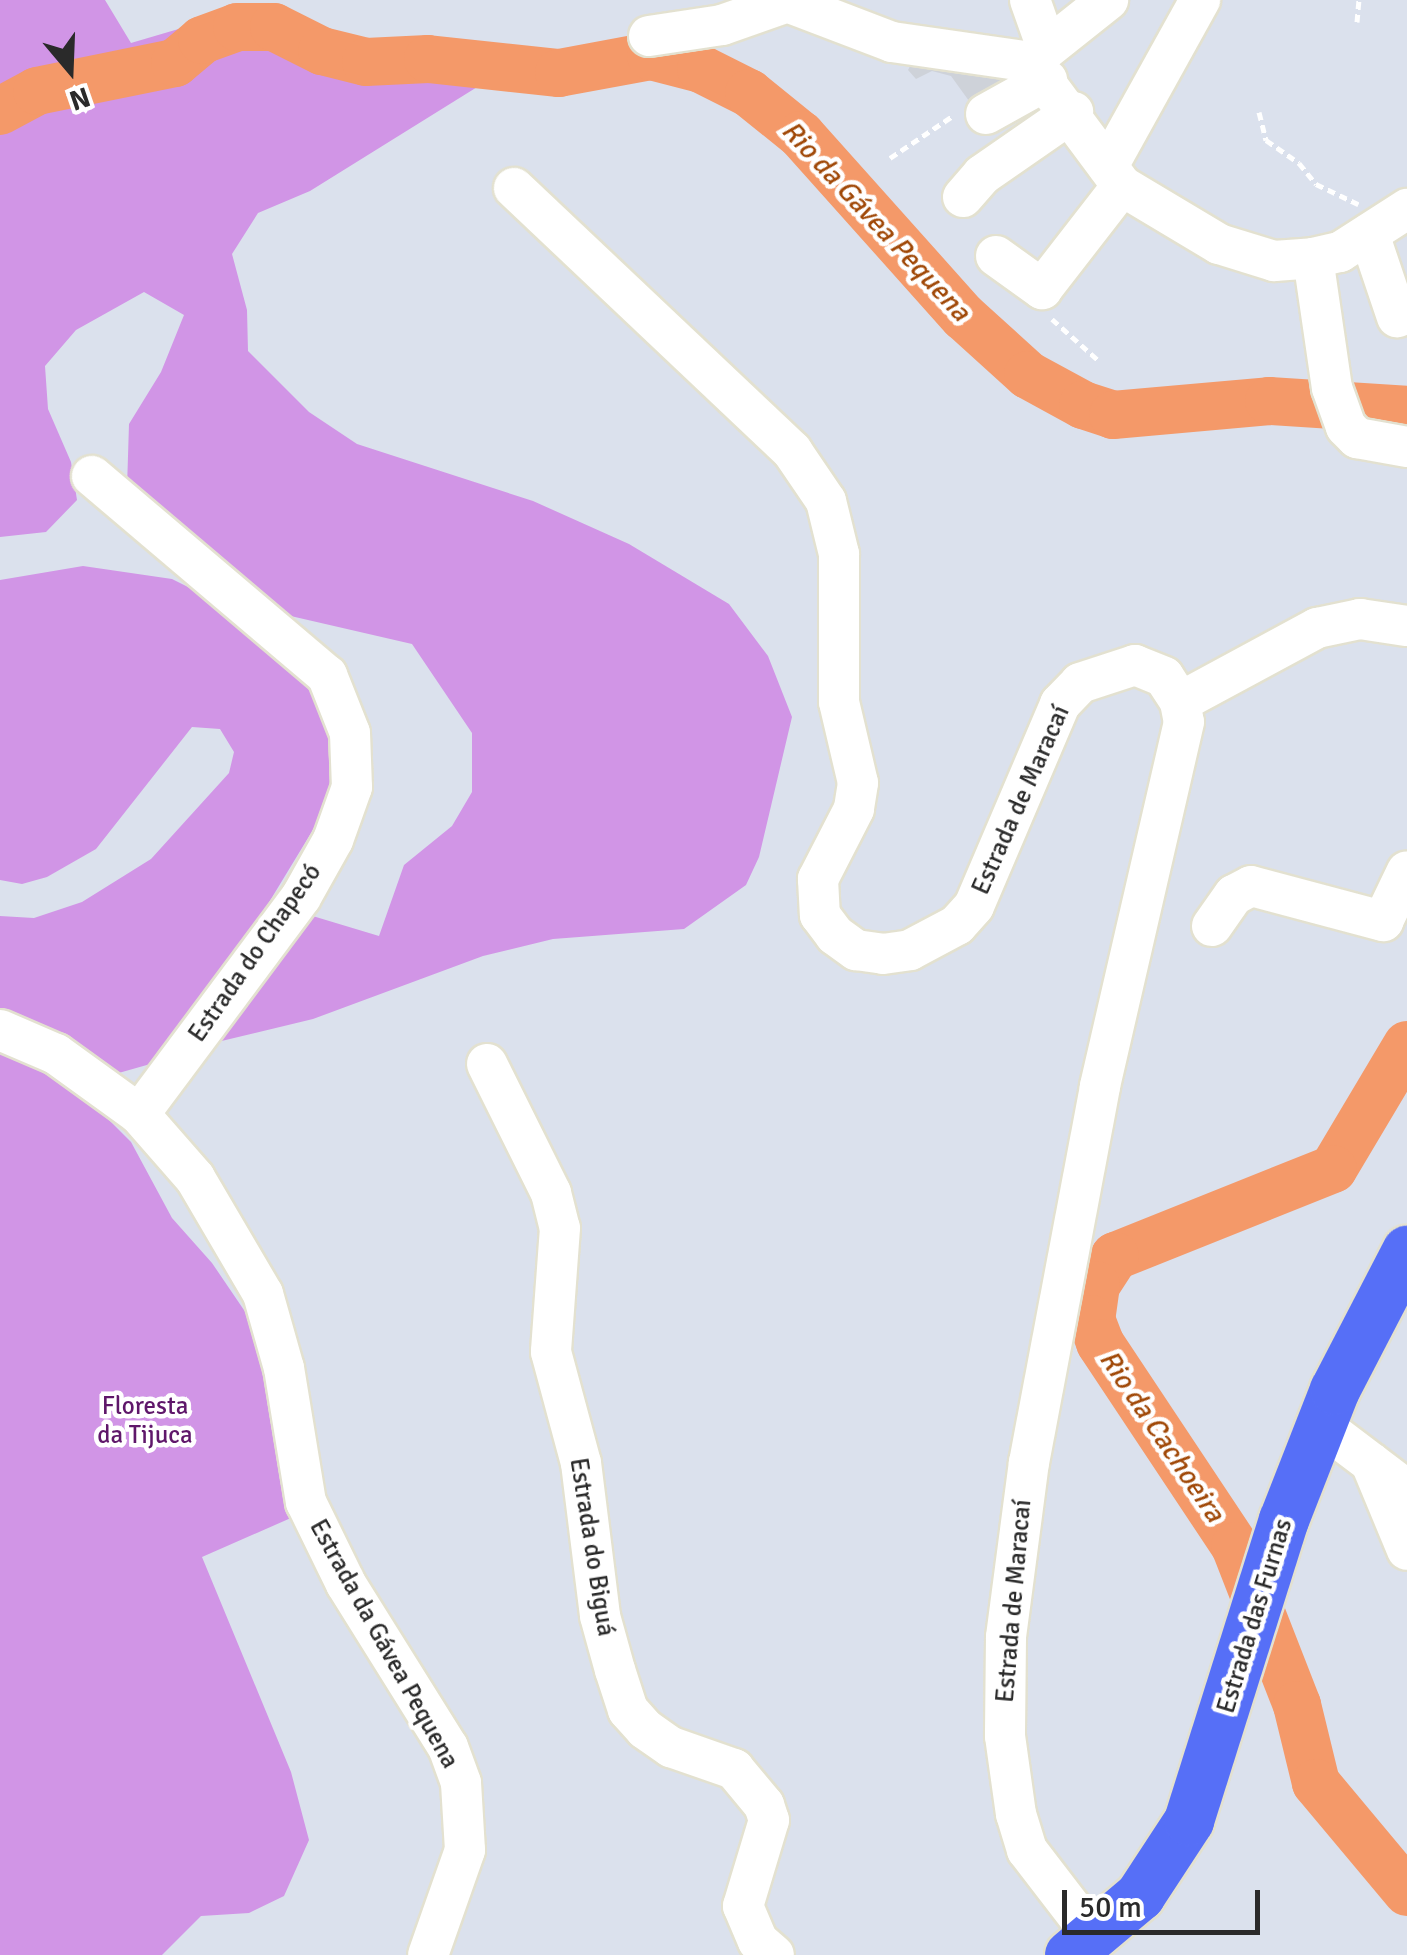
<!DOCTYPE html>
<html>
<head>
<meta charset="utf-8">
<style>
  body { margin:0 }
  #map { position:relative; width:1407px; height:1955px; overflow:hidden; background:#dbe1ed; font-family:Signika,sans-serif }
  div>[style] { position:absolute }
  .green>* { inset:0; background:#d195e6 }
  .plaza>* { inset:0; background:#ced2d9 }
  .river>* { height:48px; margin:-24px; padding:0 24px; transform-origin:24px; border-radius:24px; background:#f49969 }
  .path>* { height:5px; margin-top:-2.5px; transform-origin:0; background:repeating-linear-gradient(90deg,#fff 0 8px,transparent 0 13px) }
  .roads { filter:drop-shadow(2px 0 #e3e1d0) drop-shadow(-2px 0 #e3e1d0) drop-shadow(0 2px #e3e1d0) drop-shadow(0 -2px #e3e1d0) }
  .minor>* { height:40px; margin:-20px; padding:0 20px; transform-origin:20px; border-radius:20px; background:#fff }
  .major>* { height:50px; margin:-25px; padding:0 25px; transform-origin:25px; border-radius:25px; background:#566ff7 }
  span { translate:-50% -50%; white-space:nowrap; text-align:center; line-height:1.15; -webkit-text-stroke:9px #fff; paint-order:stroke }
  .street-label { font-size:25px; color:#2a2a2a }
  .park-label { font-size:25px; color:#5f176a }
  .water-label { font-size:28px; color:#a04807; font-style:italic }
  .north { position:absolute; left:20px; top:20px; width:100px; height:100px; -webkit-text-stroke:8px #fff; paint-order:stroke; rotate:161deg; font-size:28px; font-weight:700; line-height:40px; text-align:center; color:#2a2a2a }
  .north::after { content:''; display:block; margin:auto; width:35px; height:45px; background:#2a2a2a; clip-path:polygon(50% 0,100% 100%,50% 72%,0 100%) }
  .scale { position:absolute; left:1062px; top:1890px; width:198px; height:45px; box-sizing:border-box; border:5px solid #2a2a2a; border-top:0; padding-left:12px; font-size:30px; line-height:35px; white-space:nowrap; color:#2a2a2a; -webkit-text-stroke:8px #fff; paint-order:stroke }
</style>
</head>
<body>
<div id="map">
  <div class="green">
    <div style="clip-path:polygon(0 0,105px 0,131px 43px,243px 10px,519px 81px,482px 84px,310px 191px,258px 213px,232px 254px,247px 310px,248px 351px,309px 412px,357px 444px,533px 501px,629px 544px,729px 604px,768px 656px,792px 717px,759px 857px,746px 885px,684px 929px,553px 939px,483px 956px,313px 1019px,209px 1044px,306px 914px,379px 936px,404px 865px,452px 826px,472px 792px,472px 733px,412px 644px,269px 611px,127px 488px,129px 424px,161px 372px,184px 315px,144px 292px,76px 330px,45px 366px,48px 409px,71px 462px,77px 500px,46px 532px,0 537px)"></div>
    <div style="clip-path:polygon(1342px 389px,1407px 395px,1407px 428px,1352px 418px)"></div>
    <div style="clip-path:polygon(83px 566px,172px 579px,204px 595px,289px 651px,332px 720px,335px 774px,322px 815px,175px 1057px,101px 1078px,90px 1101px,131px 1142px,172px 1218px,212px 1263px,276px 1357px,300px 1514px,202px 1557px,291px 1772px,309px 1840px,284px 1896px,249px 1913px,201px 1916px,162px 1955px,0 1955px,0 916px,34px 918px,82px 902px,151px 859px,229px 773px,234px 752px,220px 729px,192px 727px,96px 849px,47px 877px,22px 884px,0 880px,0 580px)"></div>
  </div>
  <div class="plaza">
    <div style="clip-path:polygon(916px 55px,1024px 69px,977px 112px,951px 76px,932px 71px,916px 79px,908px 70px)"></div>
  </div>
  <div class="river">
    <div style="left:0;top:111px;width:42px;rotate:-28.4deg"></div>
    <div style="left:37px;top:91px;width:141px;rotate:-11.5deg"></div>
    <div style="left:175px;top:63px;width:35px;rotate:-40deg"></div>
    <div style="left:202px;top:40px;width:37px;rotate:-20deg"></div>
    <div style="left:237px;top:27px;width:37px"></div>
    <div style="left:274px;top:27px;width:54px;rotate:26.6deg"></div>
    <div style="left:322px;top:51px;width:45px;rotate:14deg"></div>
    <div style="left:366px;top:62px;width:62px;rotate:-2.8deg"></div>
    <div style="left:428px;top:59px;width:132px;rotate:6.1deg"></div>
    <div style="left:559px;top:73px;width:94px;rotate:-10.5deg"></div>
    <div style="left:651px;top:56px;width:52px;rotate:14.6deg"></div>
    <div style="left:701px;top:69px;width:54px;rotate:26.6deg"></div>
    <div style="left:749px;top:93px;width:67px;rotate:38.9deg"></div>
    <div style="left:801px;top:135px;width:244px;rotate:48.2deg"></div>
    <div style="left:964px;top:317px;width:86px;rotate:42.2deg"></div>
    <div style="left:1028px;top:375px;width:63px;rotate:28.6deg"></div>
    <div style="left:1083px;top:405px;width:32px;rotate:18deg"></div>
    <div style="left:1113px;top:415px;width:157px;rotate:-5.1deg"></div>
    <div style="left:1269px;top:401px;width:138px;rotate:3.7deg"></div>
    <div style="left:1407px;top:1045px;width:144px;rotate:120.8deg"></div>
    <div style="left:1333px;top:1169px;width:235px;rotate:158.2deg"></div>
    <div style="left:1115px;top:1256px;width:35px;rotate:123deg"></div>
    <div style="left:1096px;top:1285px;width:34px;rotate:98deg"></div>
    <div style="left:1091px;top:1319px;width:26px;rotate:69deg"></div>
    <div style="left:1100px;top:1343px;width:244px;rotate:56.4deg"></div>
    <div style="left:1235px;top:1546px;width:171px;rotate:68.7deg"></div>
    <div style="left:1297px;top:1705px;width:80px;rotate:76.3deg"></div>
    <div style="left:1316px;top:1783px;width:142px;rotate:50.1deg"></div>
  </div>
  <div class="path">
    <div style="left:1357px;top:22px;width:22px;rotate:-85deg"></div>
    <div style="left:1259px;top:112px;width:29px;rotate:76deg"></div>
    <div style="left:1266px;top:140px;width:40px;rotate:34.9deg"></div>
    <div style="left:1299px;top:163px;width:27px;rotate:51deg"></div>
    <div style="left:1316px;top:184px;width:47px;rotate:25.5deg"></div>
    <div style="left:890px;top:158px;width:77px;rotate:-33.9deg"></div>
    <div style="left:1052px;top:319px;width:62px;rotate:41.7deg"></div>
  </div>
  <div class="roads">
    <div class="minor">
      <div style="left:782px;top:0;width:118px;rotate:20.9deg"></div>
      <div style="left:892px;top:42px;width:139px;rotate:8.2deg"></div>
      <div style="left:1030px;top:62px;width:154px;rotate:53.4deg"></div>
      <div style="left:1122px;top:186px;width:113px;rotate:30.9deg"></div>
      <div style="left:1219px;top:244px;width:58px;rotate:17.2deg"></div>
      <div style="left:1274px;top:261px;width:39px;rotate:-4deg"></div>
      <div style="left:1313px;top:258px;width:28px;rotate:-13deg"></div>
      <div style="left:1340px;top:252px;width:80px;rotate:-32.7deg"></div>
      <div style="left:1030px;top:0;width:51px;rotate:70.5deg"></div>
      <div style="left:649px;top:36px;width:74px;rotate:-8.6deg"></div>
      <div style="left:722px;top:25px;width:67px;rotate:-19.2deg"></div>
      <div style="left:1030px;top:62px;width:100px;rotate:-38.5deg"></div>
      <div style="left:986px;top:114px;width:70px;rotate:-29.1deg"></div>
      <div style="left:1108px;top:166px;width:190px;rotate:-61deg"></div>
      <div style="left:514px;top:188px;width:383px;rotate:43.4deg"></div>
      <div style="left:792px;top:451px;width:60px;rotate:55.8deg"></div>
      <div style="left:826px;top:501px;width:55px;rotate:76.2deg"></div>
      <div style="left:839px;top:554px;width:148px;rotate:90deg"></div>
      <div style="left:839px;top:702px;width:83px;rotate:76.8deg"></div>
      <div style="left:858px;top:783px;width:26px;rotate:99deg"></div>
      <div style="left:854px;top:809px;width:79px;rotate:117.2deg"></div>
      <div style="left:818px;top:879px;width:36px;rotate:87deg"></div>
      <div style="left:820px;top:915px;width:25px;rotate:53deg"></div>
      <div style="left:835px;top:935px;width:26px;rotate:36deg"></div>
      <div style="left:856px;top:950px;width:27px;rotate:8deg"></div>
      <div style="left:883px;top:954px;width:27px;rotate:-8deg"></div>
      <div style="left:910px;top:950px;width:53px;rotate:-28deg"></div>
      <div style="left:957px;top:925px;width:25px;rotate:-48deg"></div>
      <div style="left:974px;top:906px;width:220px;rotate:-66.9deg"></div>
      <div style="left:1060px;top:704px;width:29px;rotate:-46deg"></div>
      <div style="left:1080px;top:683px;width:58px;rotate:-18.1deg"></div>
      <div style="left:1135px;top:665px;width:31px;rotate:22deg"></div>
      <div style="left:1164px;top:677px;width:30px;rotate:57deg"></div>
      <div style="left:1180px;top:702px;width:20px;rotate:79deg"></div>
      <div style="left:1184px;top:722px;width:375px;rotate:103deg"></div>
      <div style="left:1100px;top:1087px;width:382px;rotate:100.7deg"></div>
      <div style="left:1029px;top:1462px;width:177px;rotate:97.5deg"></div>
      <div style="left:1006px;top:1637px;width:99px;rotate:90.6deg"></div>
      <div style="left:1005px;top:1736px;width:79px;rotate:82deg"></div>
      <div style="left:1016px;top:1814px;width:38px;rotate:73deg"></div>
      <div style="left:1027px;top:1850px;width:108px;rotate:52.5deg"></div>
      <div style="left:963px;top:197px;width:29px;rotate:-49deg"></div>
      <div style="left:982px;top:175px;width:111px;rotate:-34.7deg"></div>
      <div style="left:1369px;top:234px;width:88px;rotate:71.4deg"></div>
      <div style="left:996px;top:256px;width:57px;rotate:35.7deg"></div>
      <div style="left:1042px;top:289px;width:130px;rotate:-52.2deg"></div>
      <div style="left:1313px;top:258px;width:131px;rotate:81.7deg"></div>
      <div style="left:1332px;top:388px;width:41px;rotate:70.3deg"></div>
      <div style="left:1346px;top:427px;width:16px;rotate:45deg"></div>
      <div style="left:1357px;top:438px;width:51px;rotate:10.2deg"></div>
      <div style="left:92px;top:476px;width:308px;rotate:40.3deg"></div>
      <div style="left:327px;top:675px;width:62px;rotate:68.4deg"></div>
      <div style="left:350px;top:733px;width:54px;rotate:87.9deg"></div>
      <div style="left:352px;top:787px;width:56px;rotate:109.7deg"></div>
      <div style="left:333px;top:840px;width:65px;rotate:119.3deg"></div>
      <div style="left:301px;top:897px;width:271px;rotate:126.7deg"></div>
      <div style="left:1180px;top:702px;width:156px;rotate:-28.4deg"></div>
      <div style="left:1317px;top:628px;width:44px;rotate:-11.8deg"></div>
      <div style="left:1360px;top:619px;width:48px;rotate:8.5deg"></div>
      <div style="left:1212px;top:926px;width:38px;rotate:-55deg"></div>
      <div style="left:1234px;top:895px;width:19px;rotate:-28deg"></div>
      <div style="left:1251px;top:886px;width:137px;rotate:14.9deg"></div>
      <div style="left:1383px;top:921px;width:55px;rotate:-64.4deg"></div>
      <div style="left:0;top:1030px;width:61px;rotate:23.2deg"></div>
      <div style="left:56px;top:1054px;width:102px;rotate:35.9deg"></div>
      <div style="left:139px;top:1114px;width:85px;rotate:48.8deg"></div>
      <div style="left:195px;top:1178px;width:134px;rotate:59.6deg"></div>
      <div style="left:263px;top:1294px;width:77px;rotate:74.2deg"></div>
      <div style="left:284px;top:1368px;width:136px;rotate:80.7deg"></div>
      <div style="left:306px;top:1502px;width:91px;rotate:64deg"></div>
      <div style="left:346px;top:1584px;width:192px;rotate:58deg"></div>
      <div style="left:448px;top:1747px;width:38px;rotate:70deg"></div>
      <div style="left:461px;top:1783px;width:67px;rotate:86.6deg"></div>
      <div style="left:465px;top:1850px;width:111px;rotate:109.4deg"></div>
      <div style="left:487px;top:1064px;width:144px;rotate:63.6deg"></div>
      <div style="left:551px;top:1193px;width:36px;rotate:76deg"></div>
      <div style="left:560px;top:1228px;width:124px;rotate:94.2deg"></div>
      <div style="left:551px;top:1352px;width:115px;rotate:74.9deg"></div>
      <div style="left:581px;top:1463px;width:154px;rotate:82.9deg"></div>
      <div style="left:600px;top:1616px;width:56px;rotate:74.5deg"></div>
      <div style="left:615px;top:1670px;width:42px;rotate:72deg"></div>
      <div style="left:628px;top:1710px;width:25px;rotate:48deg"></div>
      <div style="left:645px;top:1729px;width:32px;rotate:35deg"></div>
      <div style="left:671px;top:1747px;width:67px;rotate:19.2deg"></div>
      <div style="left:734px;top:1769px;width:47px;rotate:50.2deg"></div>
      <div style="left:764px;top:1805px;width:16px;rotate:72deg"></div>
      <div style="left:769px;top:1820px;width:90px;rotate:106.8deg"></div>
      <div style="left:743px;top:1906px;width:38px;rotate:67deg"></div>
      <div style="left:758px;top:1941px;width:21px;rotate:41deg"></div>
      <div style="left:1321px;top:1425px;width:108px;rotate:37.1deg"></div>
      <div style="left:1371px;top:1463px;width:94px;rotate:67.5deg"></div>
    </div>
    <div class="major">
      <div style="left:1070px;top:1955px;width:92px;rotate:-40.1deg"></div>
      <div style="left:1140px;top:1896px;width:90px;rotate:-56.8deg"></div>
      <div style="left:1189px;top:1821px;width:316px;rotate:-72.5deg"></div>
      <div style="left:1284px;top:1520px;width:140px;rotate:-68.6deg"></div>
      <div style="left:1335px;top:1390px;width:157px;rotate:-62.6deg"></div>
    </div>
  </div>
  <div class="street-label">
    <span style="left:1021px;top:800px;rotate:-66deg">Estrada de Maracaí</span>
    <span style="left:255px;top:953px;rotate:-55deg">Estrada do Chapecó</span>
    <span style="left:592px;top:1547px;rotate:81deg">Estrada do Biguá</span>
    <span style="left:1014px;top:1601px;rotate:-85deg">Estrada de Maracaí</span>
    <span style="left:1255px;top:1616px;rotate:-73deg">Estrada das Furnas</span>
    <span style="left:384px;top:1644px;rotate:61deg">Estrada da Gávea Pequena</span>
  </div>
  <div class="park-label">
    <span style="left:145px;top:1421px">Floresta<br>da Tijuca</span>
  </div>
  <div class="water-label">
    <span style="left:876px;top:221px;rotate:47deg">Rio da Gávea Pequena</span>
    <span style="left:1162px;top:1436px;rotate:56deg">Rio da Cachoeira</span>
  </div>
  <div class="north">N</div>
  <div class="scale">50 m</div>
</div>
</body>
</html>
